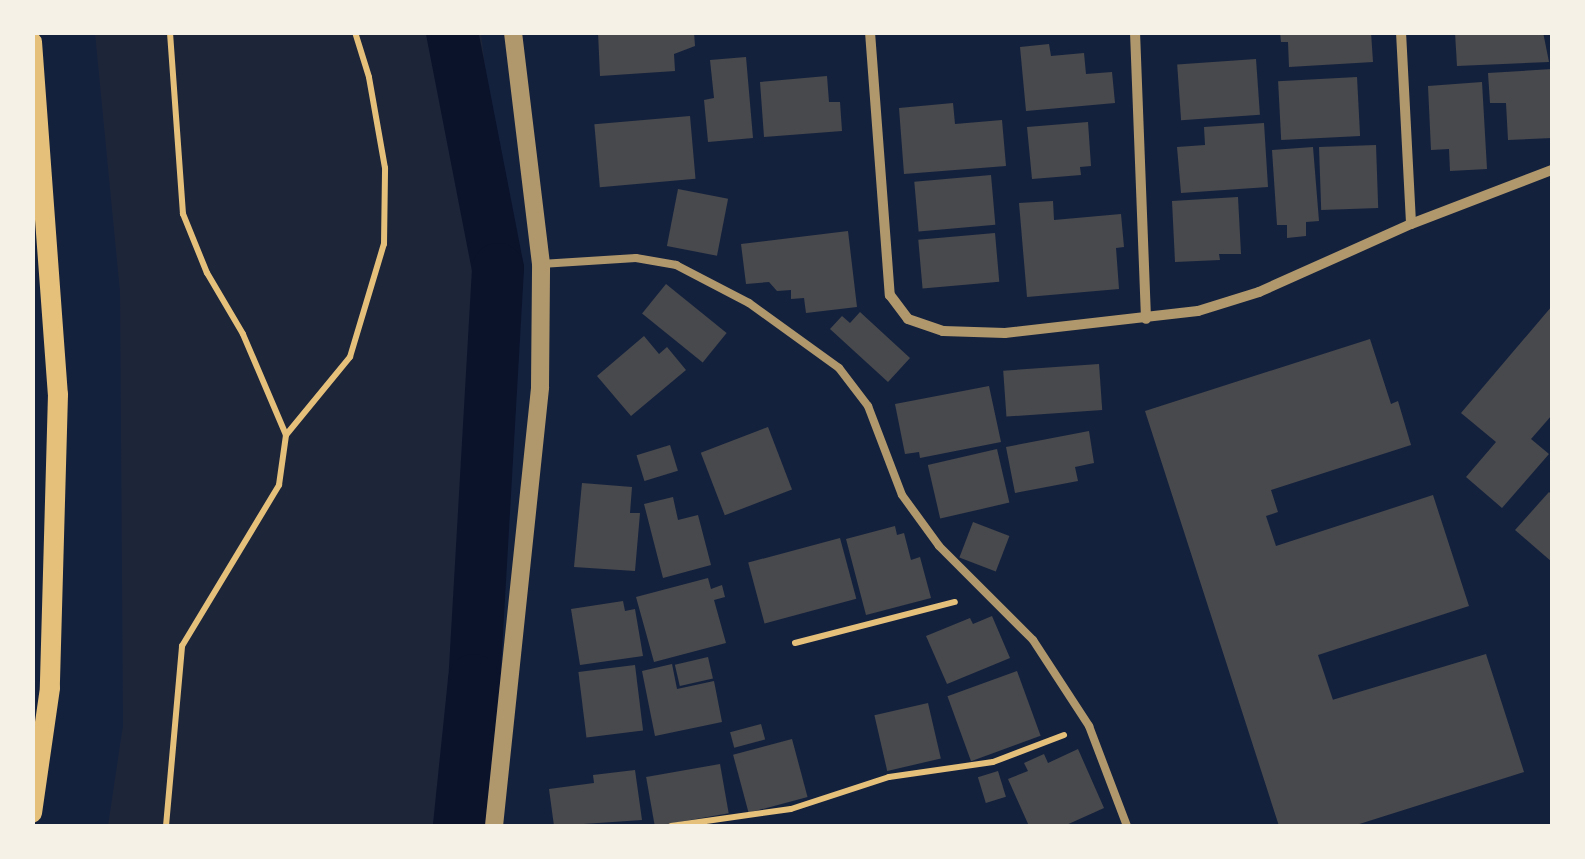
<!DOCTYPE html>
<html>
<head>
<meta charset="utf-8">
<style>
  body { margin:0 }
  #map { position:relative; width:1585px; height:859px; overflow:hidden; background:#14213d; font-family:"Asap Condensed",sans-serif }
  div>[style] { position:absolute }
  .green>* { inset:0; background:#1d2539 }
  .canal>* { height:52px; margin:-26px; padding:0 26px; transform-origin:26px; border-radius:26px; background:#0b132b }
  .building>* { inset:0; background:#48494c; transform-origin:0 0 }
  .path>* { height:6px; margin:-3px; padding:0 3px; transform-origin:3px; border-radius:3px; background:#e5c07b }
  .service>* { height:8px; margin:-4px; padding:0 4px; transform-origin:4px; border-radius:4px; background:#b1986c }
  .minor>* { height:10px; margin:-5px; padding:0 5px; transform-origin:5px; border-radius:5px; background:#b1986c }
  .tertiary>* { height:18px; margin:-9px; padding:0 9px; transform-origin:9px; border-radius:9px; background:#b1986c }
  .secondary>* { height:20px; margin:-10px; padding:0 10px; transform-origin:10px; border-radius:10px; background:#e5c07b }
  span { translate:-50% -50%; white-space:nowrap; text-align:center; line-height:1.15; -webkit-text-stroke:8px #f6f1e7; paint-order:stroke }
  .frame { position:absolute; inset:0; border:35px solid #f6f1e7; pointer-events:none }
</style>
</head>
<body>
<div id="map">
  <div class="green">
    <div style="clip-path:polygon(95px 33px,481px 33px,509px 269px,485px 682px,470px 826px,108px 826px,123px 725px,120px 292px)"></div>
  </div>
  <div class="canal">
    <div style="left:452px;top:32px;width:241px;rotate:79deg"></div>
    <div style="left:498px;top:269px;width:412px;rotate:93.3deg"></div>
    <div style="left:474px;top:680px;width:147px;rotate:95.9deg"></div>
  </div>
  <div class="building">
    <div style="clip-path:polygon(598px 32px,694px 32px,695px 46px,674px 54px,675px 71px,600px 76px)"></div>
    <div style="clip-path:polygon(1280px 32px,1371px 32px,1373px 62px,1289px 67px,1288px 42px,1281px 42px)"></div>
    <div style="clip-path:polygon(1455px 32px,1543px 32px,1549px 62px,1457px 66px)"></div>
    <div style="clip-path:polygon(1049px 44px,1051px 56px,1084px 53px,1086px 74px,1112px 72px,1115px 103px,1026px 111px,1020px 47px)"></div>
    <div style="clip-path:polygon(746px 57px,753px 138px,708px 142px,704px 100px,714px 98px,710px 60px)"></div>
    <div style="left:1256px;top:59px;width:56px;height:79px;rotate:86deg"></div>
    <div style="clip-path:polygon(1552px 69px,1552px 138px,1508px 140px,1506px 103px,1490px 103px,1488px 73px)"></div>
    <div style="clip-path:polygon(827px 76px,829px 102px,840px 102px,842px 131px,764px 137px,760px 82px)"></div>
    <div style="left:1357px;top:77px;width:59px;height:79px;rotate:87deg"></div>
    <div style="clip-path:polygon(1482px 82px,1487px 169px,1450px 171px,1449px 149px,1431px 150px,1428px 86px)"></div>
    <div style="clip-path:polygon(953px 103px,955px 124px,1002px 120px,1006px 166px,904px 174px,899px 108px)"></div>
    <div style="left:690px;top:116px;width:63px;height:96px;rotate:85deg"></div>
    <div style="clip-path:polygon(1088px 122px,1091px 166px,1080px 167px,1081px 175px,1032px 179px,1027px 127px)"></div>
    <div style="clip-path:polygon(1264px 123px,1268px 187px,1181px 193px,1177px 147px,1205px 145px,1204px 127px)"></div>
    <div style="left:1376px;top:145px;width:63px;height:57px;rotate:88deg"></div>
    <div style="clip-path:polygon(1313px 147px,1319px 221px,1306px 222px,1306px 236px,1287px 238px,1287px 225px,1277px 225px,1272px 150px)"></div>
    <div style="left:991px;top:175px;width:50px;height:77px;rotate:85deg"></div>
    <div style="left:678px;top:189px;width:51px;height:58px;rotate:11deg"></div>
    <div style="clip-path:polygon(1238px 197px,1241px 254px,1219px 254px,1220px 260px,1175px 262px,1172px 201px)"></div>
    <div style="clip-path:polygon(1053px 201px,1054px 220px,1121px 214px,1124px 247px,1116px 248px,1119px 289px,1027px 297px,1019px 203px)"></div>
    <div style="clip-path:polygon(848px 231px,857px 307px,806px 313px,804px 298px,791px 299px,791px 290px,777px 291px,769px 282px,746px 284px,741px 244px)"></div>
    <div style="left:995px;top:233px;width:49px;height:77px;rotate:85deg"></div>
    <div style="left:666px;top:284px;width:78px;height:38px;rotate:39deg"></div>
    <div style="clip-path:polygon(1552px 306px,1552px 415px,1531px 439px,1549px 454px,1502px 508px,1466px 477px,1496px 442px,1461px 413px)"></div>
    <div style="clip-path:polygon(860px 312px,910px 358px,888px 382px,830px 329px,842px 316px,850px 323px)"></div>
    <div style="clip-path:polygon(644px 336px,659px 354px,667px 347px,686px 370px,631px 416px,597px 376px)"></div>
    <div style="clip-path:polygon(1370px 339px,1391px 404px,1398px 401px,1411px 445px,1271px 490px,1278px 512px,1266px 516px,1276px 546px,1433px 495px,1469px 606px,1318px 655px,1333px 700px,1312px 706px,1486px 654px,1524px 772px,1353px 826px,1279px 826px,1145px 411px)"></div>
    <div style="left:1099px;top:364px;width:46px;height:96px;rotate:86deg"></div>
    <div style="clip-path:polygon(989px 386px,1001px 442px,920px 458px,919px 452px,905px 454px,895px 404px)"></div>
    <div style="left:768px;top:427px;width:67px;height:72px;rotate:69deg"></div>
    <div style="clip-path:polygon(1089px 431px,1094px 463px,1075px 467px,1078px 481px,1015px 493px,1006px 447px)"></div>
    <div style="left:670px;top:445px;width:27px;height:35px;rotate:73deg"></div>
    <div style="left:997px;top:449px;width:55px;height:71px;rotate:77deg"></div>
    <div style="clip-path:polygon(582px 483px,632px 487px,630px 513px,640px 513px,635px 571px,574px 567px)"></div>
    <div style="clip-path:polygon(1549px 492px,1552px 495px,1552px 562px,1515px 530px)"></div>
    <div style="clip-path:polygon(673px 497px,678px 520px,698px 515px,711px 565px,663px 578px,644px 504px)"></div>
    <div style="left:973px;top:522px;width:39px;height:38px;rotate:21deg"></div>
    <div style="clip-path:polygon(895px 526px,897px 535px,904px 533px,911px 560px,920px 557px,931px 598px,866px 615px,846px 539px)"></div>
    <div style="left:840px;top:538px;width:63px;height:95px;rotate:75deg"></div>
    <div style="clip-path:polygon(708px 578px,711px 589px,722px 585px,725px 597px,714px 600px,726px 643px,654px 662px,636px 597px)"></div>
    <div style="clip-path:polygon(623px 601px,625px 611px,635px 609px,643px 656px,580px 665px,571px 609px)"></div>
    <div style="clip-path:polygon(992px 616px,1010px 658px,947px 684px,926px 636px,970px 618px,973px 624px)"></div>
    <div style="left:708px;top:657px;width:22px;height:34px;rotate:77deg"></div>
    <div style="clip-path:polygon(672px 664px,677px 689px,714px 681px,722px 722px,655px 736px,642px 671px)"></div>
    <div style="left:635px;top:665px;width:66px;height:57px;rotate:83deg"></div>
    <div style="left:1017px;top:671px;width:69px;height:74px;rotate:70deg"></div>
    <div style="left:928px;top:703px;width:57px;height:55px;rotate:77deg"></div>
    <div style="left:761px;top:724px;width:16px;height:32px;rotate:75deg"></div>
    <div style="left:792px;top:739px;width:60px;height:61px;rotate:75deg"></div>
    <div style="clip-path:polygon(1078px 749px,1104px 808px,1064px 826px,1029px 826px,1008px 779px,1028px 771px,1024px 763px,1044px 754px,1048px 763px)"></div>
    <div style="left:720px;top:764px;width:50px;height:75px;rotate:80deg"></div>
    <div style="clip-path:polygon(635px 770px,642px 820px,554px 826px,549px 789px,594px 783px,593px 775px)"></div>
    <div style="left:998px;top:771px;width:27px;height:21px;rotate:73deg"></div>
  </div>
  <div class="path">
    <div style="left:286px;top:435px;width:101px;rotate:-50.6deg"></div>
    <div style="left:350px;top:357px;width:118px;rotate:-73.3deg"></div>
    <div style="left:384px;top:244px;width:76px;rotate:-89.2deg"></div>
    <div style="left:385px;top:168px;width:92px;rotate:-100deg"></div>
    <div style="left:369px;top:77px;width:47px;rotate:-107.3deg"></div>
    <div style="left:795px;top:643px;width:165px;rotate:-14.4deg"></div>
    <div style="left:166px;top:826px;width:181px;rotate:-84.9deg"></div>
    <div style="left:182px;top:646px;width:188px;rotate:-58.9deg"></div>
    <div style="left:279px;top:485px;width:50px;rotate:-82deg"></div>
    <div style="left:286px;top:435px;width:110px;rotate:-113.1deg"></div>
    <div style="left:243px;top:334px;width:71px;rotate:-120.5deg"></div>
    <div style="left:207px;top:273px;width:64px;rotate:-112.1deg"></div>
    <div style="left:183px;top:214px;width:182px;rotate:-94.1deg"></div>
    <div style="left:671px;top:826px;width:121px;rotate:-8.1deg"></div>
    <div style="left:791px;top:809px;width:103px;rotate:-18.1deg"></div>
    <div style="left:889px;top:777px;width:105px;rotate:-8.2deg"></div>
    <div style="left:993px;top:762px;width:76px;rotate:-20.8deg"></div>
  </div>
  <div class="service">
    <div style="left:541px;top:264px;width:95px;rotate:-3.6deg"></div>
    <div style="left:636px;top:258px;width:41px;rotate:9.9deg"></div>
    <div style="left:676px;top:265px;width:82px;rotate:27.5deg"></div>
    <div style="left:749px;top:303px;width:111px;rotate:35.8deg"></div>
    <div style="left:839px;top:368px;width:48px;rotate:52.7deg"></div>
    <div style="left:868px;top:406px;width:95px;rotate:69.1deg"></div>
    <div style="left:902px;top:495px;width:63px;rotate:54deg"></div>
    <div style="left:939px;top:546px;width:133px;rotate:45deg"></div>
    <div style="left:1033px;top:640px;width:103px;rotate:56.9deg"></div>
    <div style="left:1089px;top:726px;width:107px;rotate:69.2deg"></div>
  </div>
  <div class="minor">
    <div style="left:870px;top:32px;width:264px;rotate:85.7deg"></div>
    <div style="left:890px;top:295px;width:30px;rotate:53deg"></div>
    <div style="left:908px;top:319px;width:37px;rotate:19deg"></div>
    <div style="left:943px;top:331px;width:62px;rotate:1.8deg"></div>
    <div style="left:1005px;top:333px;width:194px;rotate:-6.5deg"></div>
    <div style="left:1198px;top:311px;width:64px;rotate:-17.3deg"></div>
    <div style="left:1259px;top:292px;width:167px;rotate:-24.1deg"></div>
    <div style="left:1411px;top:224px;width:151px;rotate:-21deg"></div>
    <div style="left:1135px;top:32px;width:287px;rotate:87.8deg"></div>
    <div style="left:1401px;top:32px;width:192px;rotate:87deg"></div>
  </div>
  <div class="tertiary">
    <div style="left:494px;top:826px;width:441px;rotate:-84deg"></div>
    <div style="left:540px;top:387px;width:123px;rotate:-89.5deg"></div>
    <div style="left:541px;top:264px;width:234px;rotate:-96.9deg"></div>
  </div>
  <div class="secondary">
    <div style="left:32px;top:42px;width:353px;rotate:85.8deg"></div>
    <div style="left:58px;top:394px;width:294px;rotate:91.6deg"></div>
    <div style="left:50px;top:688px;width:126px;rotate:98.2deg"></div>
  </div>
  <div class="frame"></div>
</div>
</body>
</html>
